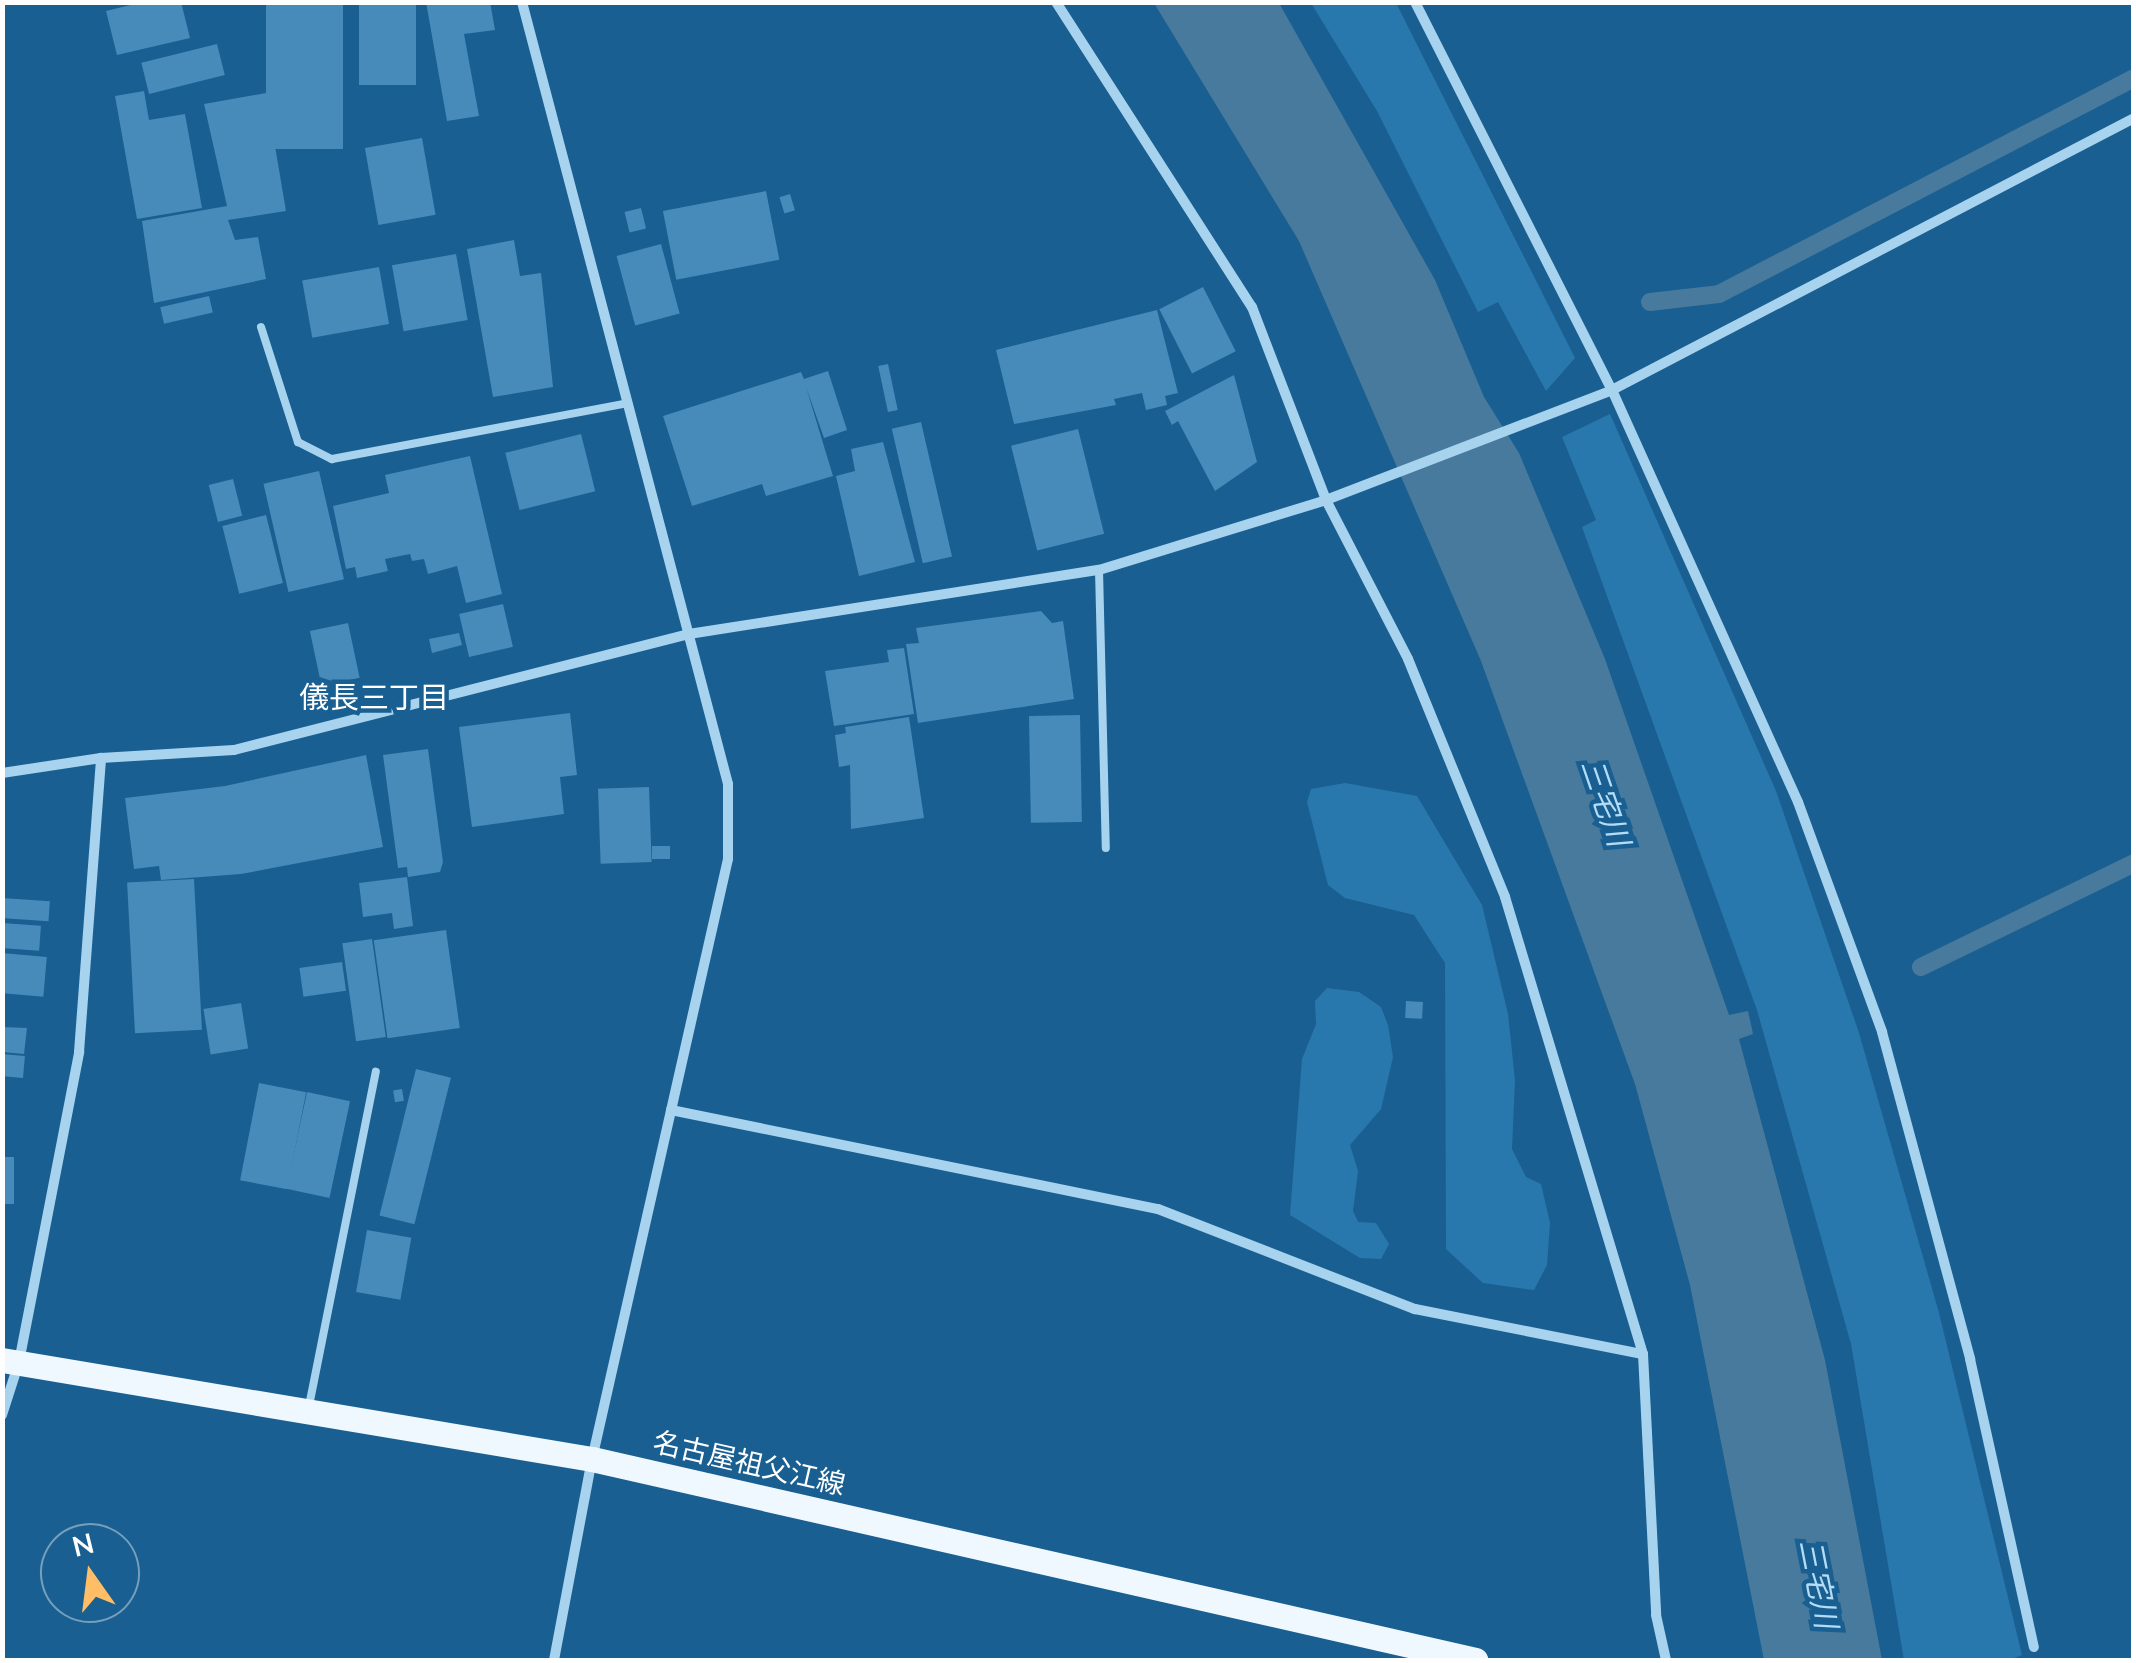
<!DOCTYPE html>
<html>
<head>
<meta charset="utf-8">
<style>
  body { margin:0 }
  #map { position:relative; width:2136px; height:1663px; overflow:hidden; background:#195f91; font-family:"Nunito Sans","Noto Sans JP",sans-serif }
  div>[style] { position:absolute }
  .green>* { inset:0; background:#2978ad }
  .water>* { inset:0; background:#487a9d }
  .stream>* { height:18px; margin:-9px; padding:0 9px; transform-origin:9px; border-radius:9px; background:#487a9d }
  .building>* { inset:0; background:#468bba; transform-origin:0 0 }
  .service>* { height:8px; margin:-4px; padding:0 4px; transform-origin:4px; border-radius:4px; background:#a8d3ef }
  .minor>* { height:10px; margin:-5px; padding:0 5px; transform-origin:5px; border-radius:5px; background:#a8d3ef }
  .primary>* { height:25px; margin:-12.5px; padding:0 12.5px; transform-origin:12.5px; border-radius:12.5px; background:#f0f8ff }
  span { translate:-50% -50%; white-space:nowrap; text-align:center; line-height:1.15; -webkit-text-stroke:9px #195f91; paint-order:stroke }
  .street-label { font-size:28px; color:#fff }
  .neighbourhood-label { font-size:30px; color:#fff }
  .water-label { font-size:30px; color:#b4dcf6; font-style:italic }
  .frame { position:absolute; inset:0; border:5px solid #fff; pointer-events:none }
  .north { position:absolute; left:40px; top:1523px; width:100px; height:100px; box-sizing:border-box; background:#195f91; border:2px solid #759fbd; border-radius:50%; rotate:346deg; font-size:28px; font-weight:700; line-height:40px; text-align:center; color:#fff }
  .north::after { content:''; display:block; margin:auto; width:35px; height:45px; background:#ffbd66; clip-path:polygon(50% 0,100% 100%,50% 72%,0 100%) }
</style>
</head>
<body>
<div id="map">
  <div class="green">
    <div style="clip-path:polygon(1311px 3px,1396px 3px,1575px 358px,1546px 391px,1498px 302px,1478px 312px,1377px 111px)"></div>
    <div style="clip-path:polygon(1610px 414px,1776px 791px,1859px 1033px,1939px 1313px,2022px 1655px,2009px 1660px,1904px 1660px,1851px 1344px,1757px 1010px,1582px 527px,1596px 520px,1562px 437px)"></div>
    <div style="clip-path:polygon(1345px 783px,1417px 796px,1482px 905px,1508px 1014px,1515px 1080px,1512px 1149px,1526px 1177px,1541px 1184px,1550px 1223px,1547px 1265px,1534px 1290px,1483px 1283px,1446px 1249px,1445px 963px,1414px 915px,1345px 898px,1328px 885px,1307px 802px,1311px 789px)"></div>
    <div style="clip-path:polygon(1327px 988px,1359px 992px,1381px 1007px,1388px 1025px,1393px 1057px,1381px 1109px,1350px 1145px,1358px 1171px,1353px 1211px,1358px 1222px,1376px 1223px,1389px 1244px,1381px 1259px,1360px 1258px,1290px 1215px,1302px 1059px,1316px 1024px,1315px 1001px)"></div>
  </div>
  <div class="water">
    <div style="clip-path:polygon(1154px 3px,1279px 3px,1435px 280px,1484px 397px,1519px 453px,1605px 659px,1729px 1015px,1748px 1011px,1753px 1034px,1739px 1039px,1825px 1360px,1882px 1660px,1764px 1660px,1690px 1285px,1635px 1084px,1481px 661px,1299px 241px)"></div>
  </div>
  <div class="stream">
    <div style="left:1650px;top:302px;width:69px;rotate:-6.6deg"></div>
    <div style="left:1719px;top:294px;width:468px;rotate:-27.5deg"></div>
    <div style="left:1921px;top:967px;width:237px;rotate:-26deg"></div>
  </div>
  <div class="building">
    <div style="clip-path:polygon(143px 2px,181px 2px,190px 38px,117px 55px,106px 11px)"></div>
    <div style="left:266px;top:2px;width:77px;height:147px"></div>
    <div style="left:359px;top:2px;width:57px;height:83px"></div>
    <div style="clip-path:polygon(426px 2px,490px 2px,495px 30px,464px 34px,479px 116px,447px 121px)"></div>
    <div style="left:217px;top:44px;width:32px;height:78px;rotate:76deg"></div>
    <div style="clip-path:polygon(144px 91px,149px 120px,185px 114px,202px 208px,137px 219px,115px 96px)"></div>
    <div style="clip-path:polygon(266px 93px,286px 211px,228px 220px,235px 240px,258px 237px,266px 279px,154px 303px,142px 221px,227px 206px,204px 104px)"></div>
    <div style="left:422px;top:138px;width:78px;height:58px;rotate:80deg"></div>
    <div style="left:766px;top:191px;width:70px;height:105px;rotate:79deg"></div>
    <div style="left:790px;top:194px;width:17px;height:11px;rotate:73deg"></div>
    <div style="left:641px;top:208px;width:21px;height:17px;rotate:76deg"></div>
    <div style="clip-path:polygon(514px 240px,520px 276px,541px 273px,553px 387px,493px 397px,467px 249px)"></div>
    <div style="left:661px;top:244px;width:72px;height:46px;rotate:75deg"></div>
    <div style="left:456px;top:254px;width:67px;height:65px;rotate:80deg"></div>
    <div style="left:379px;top:267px;width:58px;height:78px;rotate:80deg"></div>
    <div style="left:1203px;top:287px;width:72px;height:49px;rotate:63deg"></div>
    <div style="left:209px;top:296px;width:17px;height:50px;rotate:77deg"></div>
    <div style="clip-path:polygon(1157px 310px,1178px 393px,1165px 396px,1167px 405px,1146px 410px,1142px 393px,1114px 399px,1116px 405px,1014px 424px,996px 350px)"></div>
    <div style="left:888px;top:364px;width:47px;height:10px;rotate:78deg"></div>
    <div style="clip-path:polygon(828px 371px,847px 430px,824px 438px,806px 387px,833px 476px,766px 496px,762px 484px,692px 506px,663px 416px,801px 372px,804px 379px)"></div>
    <div style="clip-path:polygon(1234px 375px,1257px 462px,1215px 491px,1178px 421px,1172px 425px,1165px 411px)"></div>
    <div style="left:921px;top:422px;width:138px;height:30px;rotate:77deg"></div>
    <div style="left:1078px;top:429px;width:108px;height:69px;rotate:76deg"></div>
    <div style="left:581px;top:434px;width:59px;height:78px;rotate:76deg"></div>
    <div style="clip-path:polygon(883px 442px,915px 562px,859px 576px,836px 476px,855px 471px,851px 449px)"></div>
    <div style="clip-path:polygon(470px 456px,502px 594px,466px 603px,457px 566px,428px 574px,424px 559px,412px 561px,410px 554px,385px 559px,388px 571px,357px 578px,355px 567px,346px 569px,333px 506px,389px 493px,385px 475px)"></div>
    <div style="left:319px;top:471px;width:111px;height:57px;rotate:77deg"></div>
    <div style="left:233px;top:479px;width:38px;height:25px;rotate:76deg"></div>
    <div style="left:266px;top:515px;width:70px;height:45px;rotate:76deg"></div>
    <div style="left:503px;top:604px;width:44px;height:45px;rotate:77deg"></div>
    <div style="clip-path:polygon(1041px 611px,1052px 623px,1063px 621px,1074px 699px,918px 723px,906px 644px,919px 643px,916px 628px)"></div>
    <div style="left:348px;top:623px;width:56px;height:39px;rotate:78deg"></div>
    <div style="clip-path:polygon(459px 633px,462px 645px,432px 653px,429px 639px)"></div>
    <div style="clip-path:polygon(904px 648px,914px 714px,834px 726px,825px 671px,889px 662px,887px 650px)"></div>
    <div style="clip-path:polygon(570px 713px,577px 775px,560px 777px,564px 814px,472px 827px,459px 727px)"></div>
    <div style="left:1080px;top:715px;width:107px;height:51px;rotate:89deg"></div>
    <div style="clip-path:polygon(909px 717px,924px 818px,851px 829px,850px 765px,839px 767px,835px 735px,846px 733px,845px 727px)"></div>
    <div style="clip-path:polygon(428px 749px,443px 862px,440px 872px,408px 877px,407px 867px,398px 868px,383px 755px)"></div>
    <div style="clip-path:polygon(366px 755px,383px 847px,241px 874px,161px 880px,159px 866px,134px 869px,125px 798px,225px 786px)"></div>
    <div style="left:649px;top:787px;width:75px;height:51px;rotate:88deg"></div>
    <div style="left:652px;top:846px;width:18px;height:13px"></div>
    <div style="clip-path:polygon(407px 877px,413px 926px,394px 929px,392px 913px,363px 917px,359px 883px)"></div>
    <div style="left:194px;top:879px;width:151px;height:67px;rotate:87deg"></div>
    <div style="left:2px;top:898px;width:48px;height:20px;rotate:4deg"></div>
    <div style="left:2px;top:923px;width:39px;height:25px;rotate:4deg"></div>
    <div style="left:446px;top:930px;width:99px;height:73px;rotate:82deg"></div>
    <div style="left:372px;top:939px;width:99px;height:30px;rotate:82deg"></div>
    <div style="left:2px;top:953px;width:45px;height:40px;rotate:5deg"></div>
    <div style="left:342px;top:962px;width:29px;height:43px;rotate:82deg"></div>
    <div style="left:1406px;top:1001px;width:17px;height:17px;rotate:3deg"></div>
    <div style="left:241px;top:1003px;width:46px;height:38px;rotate:81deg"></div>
    <div style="clip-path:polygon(2px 1027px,27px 1028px,24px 1054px,2px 1052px)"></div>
    <div style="left:2px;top:1054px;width:23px;height:22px;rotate:5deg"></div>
    <div style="left:416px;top:1069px;width:36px;height:151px;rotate:14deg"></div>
    <div style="left:259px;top:1083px;width:48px;height:99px;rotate:11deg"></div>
    <div style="left:402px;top:1089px;width:12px;height:9px;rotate:81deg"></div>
    <div style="left:307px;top:1092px;width:44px;height:99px;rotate:12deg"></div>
    <div style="left:2px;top:1157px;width:12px;height:47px"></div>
    <div style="left:367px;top:1230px;width:45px;height:63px;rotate:10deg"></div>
  </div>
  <div class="service">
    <div style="left:261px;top:327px;width:121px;rotate:72.2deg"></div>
    <div style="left:298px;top:442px;width:38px;rotate:27deg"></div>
    <div style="left:332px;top:459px;width:301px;rotate:-10.7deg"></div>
    <div style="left:1099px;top:570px;width:278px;rotate:88.6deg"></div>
    <div style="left:309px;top:1406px;width:341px;rotate:-78.7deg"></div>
  </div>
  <div class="minor">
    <div style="left:522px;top:2px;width:809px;rotate:75.24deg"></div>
    <div style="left:728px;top:784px;width:75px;rotate:90deg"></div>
    <div style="left:728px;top:859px;width:615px;rotate:102.77deg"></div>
    <div style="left:592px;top:1459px;width:205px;rotate:100.7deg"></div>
    <div style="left:1056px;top:2px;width:363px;rotate:57.3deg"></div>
    <div style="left:1252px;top:307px;width:207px;rotate:69deg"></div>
    <div style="left:1326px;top:500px;width:179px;rotate:62.7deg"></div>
    <div style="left:1408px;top:659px;width:257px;rotate:67.8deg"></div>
    <div style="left:1505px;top:897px;width:477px;rotate:73.2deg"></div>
    <div style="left:1643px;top:1354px;width:261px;rotate:87.1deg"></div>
    <div style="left:1656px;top:1615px;width:46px;rotate:77.5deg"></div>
    <div style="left:1415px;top:2px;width:435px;rotate:63.1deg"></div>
    <div style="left:1612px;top:390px;width:452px;rotate:65.7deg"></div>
    <div style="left:1798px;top:802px;width:245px;rotate:69.9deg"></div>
    <div style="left:1882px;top:1032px;width:339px;rotate:74.9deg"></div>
    <div style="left:1970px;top:1359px;width:295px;rotate:77.5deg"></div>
    <div style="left:2px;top:773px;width:100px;rotate:-8.6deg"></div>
    <div style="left:101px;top:758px;width:133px;rotate:-3.4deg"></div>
    <div style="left:234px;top:750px;width:470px;rotate:-14.3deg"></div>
    <div style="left:689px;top:634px;width:415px;rotate:-8.9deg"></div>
    <div style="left:1099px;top:570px;width:238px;rotate:-17.1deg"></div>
    <div style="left:1326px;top:500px;width:306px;rotate:-21deg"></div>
    <div style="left:1612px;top:390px;width:589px;rotate:-27.52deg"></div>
    <div style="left:671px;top:1110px;width:497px;rotate:11.5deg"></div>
    <div style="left:1158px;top:1209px;width:276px;rotate:21.3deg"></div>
    <div style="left:1415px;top:1309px;width:232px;rotate:11.2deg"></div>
    <div style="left:2px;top:1415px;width:56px;rotate:-72.2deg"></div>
    <div style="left:19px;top:1362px;width:316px;rotate:-79deg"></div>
    <div style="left:79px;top:1052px;width:295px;rotate:-85.7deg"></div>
  </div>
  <div class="primary">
    <div style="left:2px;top:1360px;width:598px;rotate:9.53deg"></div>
    <div style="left:592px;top:1459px;width:906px;rotate:12.82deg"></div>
  </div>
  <div class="street-label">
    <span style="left:749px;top:1464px;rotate:13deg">名古屋祖父江線</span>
  </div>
  <div class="neighbourhood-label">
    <span style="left:374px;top:699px">儀長三丁目</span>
  </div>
  <div class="water-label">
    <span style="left:1604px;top:803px;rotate:71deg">三宅川</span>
    <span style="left:1817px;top:1584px;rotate:79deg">三宅川</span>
  </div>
  <div class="frame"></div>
  <div class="north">N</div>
</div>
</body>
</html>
